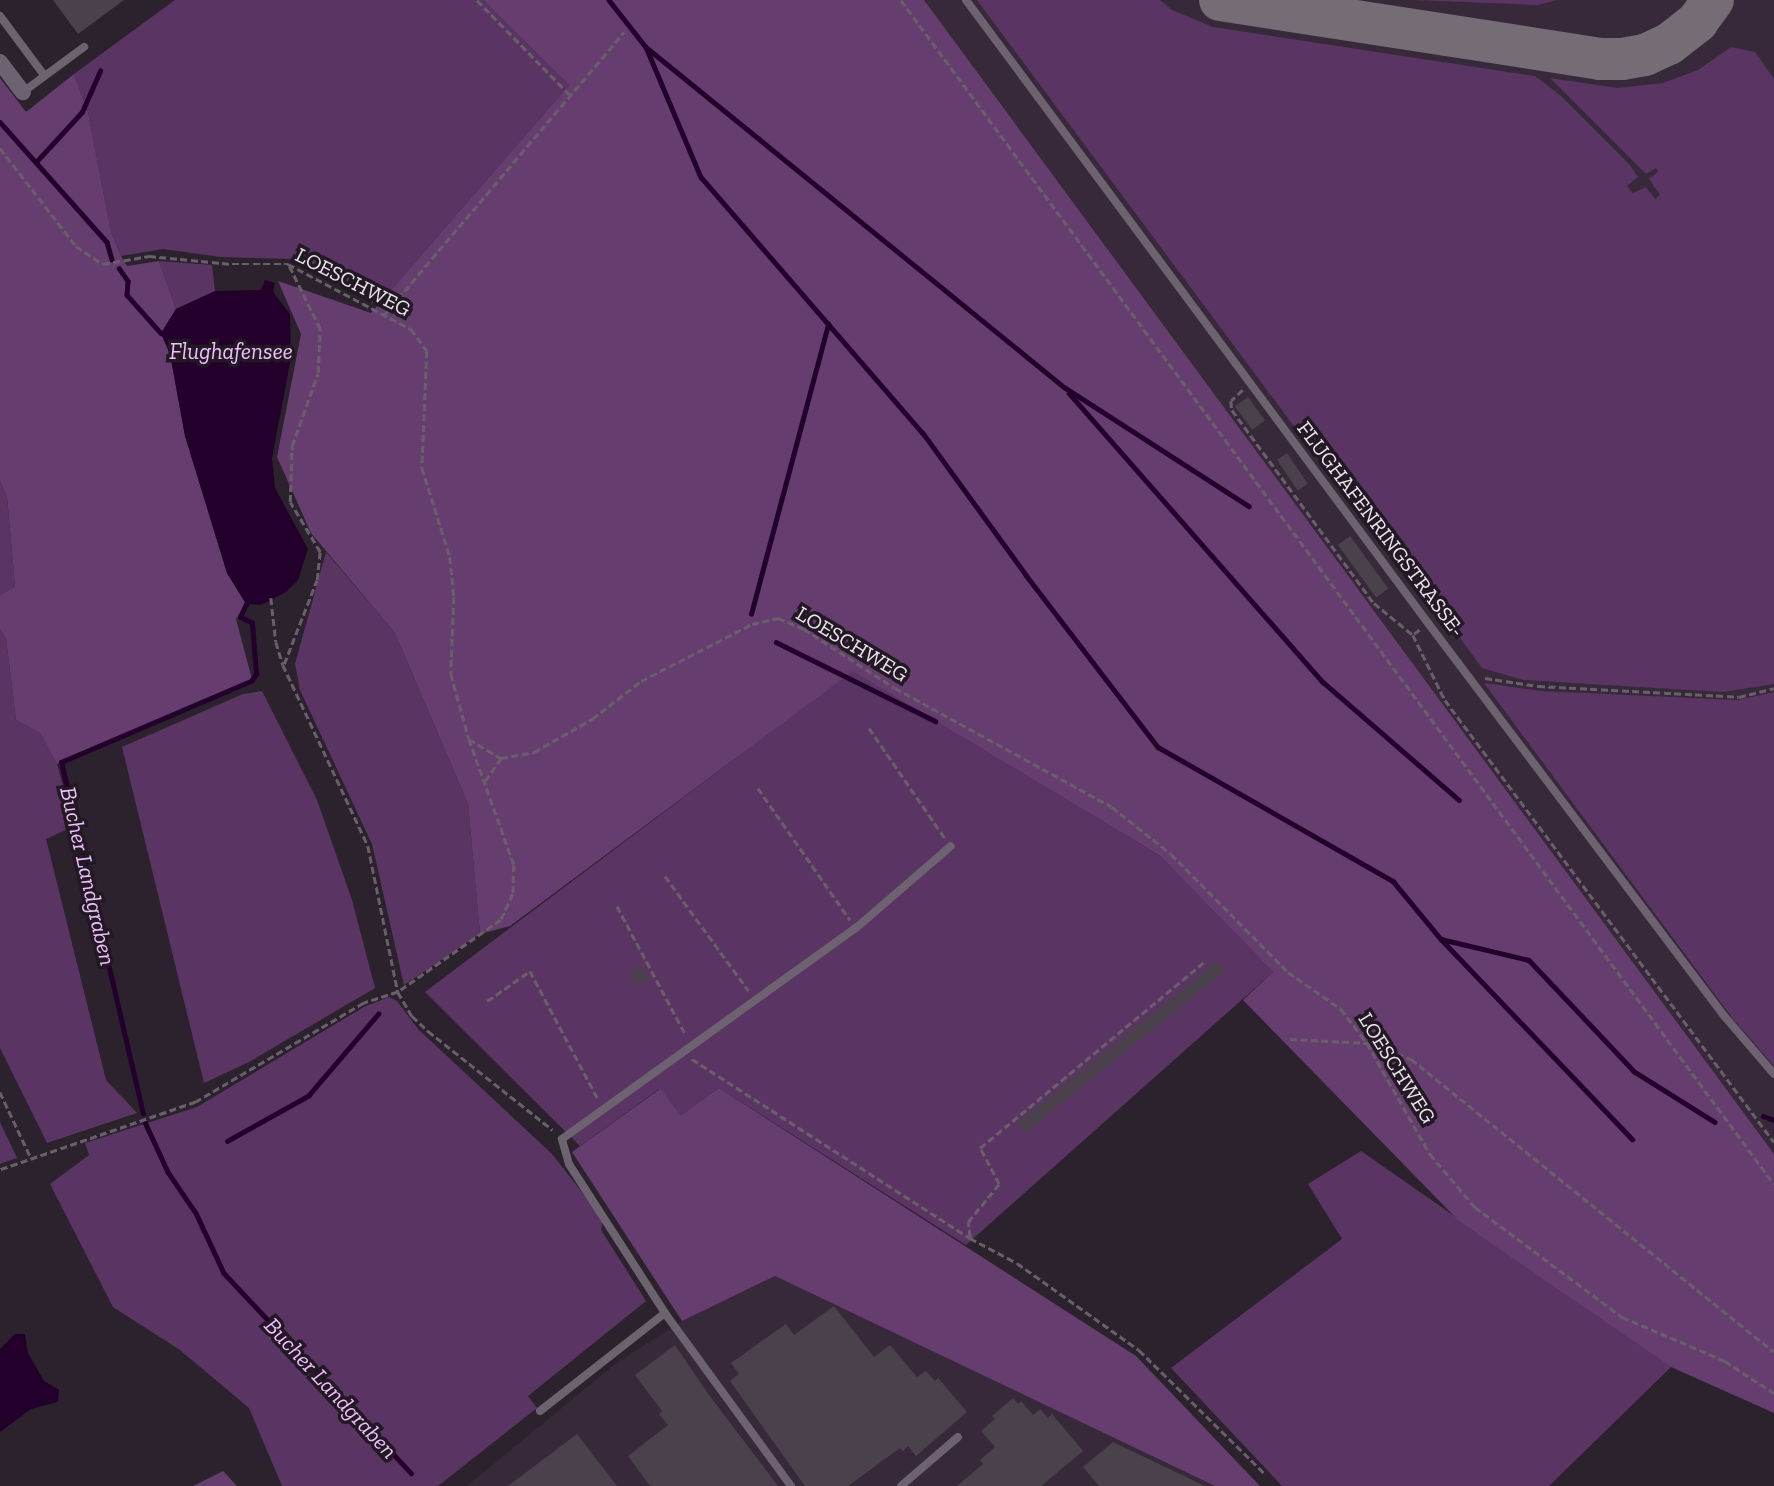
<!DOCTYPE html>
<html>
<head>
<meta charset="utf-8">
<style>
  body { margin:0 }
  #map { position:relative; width:1774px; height:1486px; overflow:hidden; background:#2c222e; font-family:"Zilla Slab",serif }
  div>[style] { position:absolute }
  .built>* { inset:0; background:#37293a }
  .green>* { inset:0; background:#5a3563 }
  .forest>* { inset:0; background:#653d6f }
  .water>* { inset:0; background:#22002b }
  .stream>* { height:4.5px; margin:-2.25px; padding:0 2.25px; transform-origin:2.25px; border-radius:2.25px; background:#22002b }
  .taxiway>* { height:42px; margin:-21px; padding:0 21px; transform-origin:21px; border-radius:21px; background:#756c76 }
  .building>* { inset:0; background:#4b414d; transform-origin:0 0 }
  .path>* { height:2.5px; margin-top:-1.25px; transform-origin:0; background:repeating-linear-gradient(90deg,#695f6a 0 7px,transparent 0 10.5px) }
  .lane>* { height:8px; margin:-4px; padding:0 4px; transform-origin:4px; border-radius:4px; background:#6d6270 }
  .street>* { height:16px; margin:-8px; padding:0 8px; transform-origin:8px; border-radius:8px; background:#6d6270 }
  span { translate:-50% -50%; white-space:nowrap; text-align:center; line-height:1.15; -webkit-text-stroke:7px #221924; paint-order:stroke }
  .street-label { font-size:21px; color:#ece5ed }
  .water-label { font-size:23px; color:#f0bffc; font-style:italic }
</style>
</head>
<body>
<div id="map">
  <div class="built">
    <div style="clip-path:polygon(924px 0,1774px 0,1774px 1154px)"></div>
    <div style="clip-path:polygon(775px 1276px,1215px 1486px,467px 1486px,615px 1364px,682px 1321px)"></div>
  </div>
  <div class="green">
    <div style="clip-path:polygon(175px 0,483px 0,569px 85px,377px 306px,295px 259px,221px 257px,163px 249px,121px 256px,111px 232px,88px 112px,74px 74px)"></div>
    <div style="clip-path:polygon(977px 0,1160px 0,1172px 10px,1213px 27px,1535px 76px,1561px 96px,1630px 165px,1638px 177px,1627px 186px,1633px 193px,1646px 187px,1655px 199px,1660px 195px,1649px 179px,1658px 172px,1656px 168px,1646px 174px,1550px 78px,1618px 88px,1663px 83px,1698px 70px,1731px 47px,1755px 52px,1774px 79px,1774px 684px,1723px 692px,1523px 680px,1482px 668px,1391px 544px,1374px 534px)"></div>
    <div style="clip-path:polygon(1415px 0,1557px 0,1538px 5px)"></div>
    <div style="clip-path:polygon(159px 261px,212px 265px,215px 291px,176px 309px)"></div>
    <div style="clip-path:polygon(0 481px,7px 497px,15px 586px,0 595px)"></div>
    <div style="clip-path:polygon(326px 552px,395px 633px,468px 804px,480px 934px,404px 985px,372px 844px,300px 690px,295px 664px)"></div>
    <div style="clip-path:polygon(0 630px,6px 639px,16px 720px,40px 733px,57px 764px,74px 826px,46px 839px,106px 1080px,137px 1113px,47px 1143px,0 1048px)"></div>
    <div style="clip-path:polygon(853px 670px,1159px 855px,1273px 972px,966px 1245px,719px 1088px,681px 1115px,659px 1089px,580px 1146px,425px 992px)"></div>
    <div style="clip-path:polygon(1484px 683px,1541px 691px,1737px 700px,1774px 692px,1774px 1066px,1733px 1019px)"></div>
    <div style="clip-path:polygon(262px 691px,317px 800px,352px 900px,375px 988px,249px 1062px,204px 1083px,122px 747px,243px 694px)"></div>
    <div style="clip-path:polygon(389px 997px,397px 1001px,418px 1029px,552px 1154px,603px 1219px,601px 1230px,646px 1301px,528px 1396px,537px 1408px,438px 1486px,282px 1486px,249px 1408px,180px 1350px,113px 1307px,50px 1184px,89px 1155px,85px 1143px,197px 1107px,364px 1007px)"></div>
    <div style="clip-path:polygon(0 1122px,17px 1158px,0 1164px)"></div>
    <div style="clip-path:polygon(1361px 1151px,1671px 1367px,1549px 1486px,1282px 1486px,1171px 1368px,1342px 1239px,1308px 1184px)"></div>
  </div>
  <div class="forest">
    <div style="clip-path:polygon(483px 0,924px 0,1774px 1154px,1774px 1413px,1671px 1367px,1459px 1221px,1243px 1000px,1273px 972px,1159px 855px,853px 671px,510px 926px,480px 934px,468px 804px,395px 633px,311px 533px,277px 457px,301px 334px,278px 281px,371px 313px,569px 85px)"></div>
    <div style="clip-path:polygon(74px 74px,88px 112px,111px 232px,121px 256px,127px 266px,159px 261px,176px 309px,161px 334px,170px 354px,185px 436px,227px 573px,246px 604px,236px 619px,253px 683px,57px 764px,40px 733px,16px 720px,6px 639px,0 630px,0 595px,15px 586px,7px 497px,0 481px,0 78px,26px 112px)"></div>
    <div style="clip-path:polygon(719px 1088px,1136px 1356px,1260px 1486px,1215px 1486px,775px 1276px,682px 1321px,572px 1152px,660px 1089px,681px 1115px)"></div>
    <div style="clip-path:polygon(223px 1471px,237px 1486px,193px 1486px)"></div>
  </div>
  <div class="water">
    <div style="clip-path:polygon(265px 280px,275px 283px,273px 292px,290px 314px,291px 358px,272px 458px,275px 488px,308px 549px,298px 580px,286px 592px,261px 605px,246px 604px,227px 573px,185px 436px,170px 354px,161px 333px,176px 309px,215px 291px,261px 290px)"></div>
    <div style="clip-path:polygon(15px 1334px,25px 1334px,28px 1353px,44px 1381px,59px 1390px,58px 1402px,31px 1409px,0 1432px,0 1349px)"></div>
  </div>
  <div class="stream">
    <div style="left:609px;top:0;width:60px;rotate:51.8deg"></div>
    <div style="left:646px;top:47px;width:539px;rotate:39.12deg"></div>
    <div style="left:1064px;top:387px;width:220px;rotate:32.8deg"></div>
    <div style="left:646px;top:47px;width:141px;rotate:67.1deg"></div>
    <div style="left:701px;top:177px;width:339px;rotate:49.1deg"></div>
    <div style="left:923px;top:433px;width:175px;rotate:54deg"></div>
    <div style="left:1026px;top:575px;width:217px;rotate:52.5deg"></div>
    <div style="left:1158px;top:747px;width:271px;rotate:29.7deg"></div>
    <div style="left:1393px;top:881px;width:75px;rotate:50.4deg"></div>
    <div style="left:1441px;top:939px;width:277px;rotate:46.3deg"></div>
    <div style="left:0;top:122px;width:161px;rotate:48.3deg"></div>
    <div style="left:107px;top:242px;width:18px;rotate:74deg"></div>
    <div style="left:36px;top:162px;width:68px;rotate:-47.4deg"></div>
    <div style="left:82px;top:112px;width:45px;rotate:-66.3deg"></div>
    <div style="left:119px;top:268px;width:16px;rotate:55deg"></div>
    <div style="left:128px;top:281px;width:14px;rotate:94deg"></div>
    <div style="left:127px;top:295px;width:51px;rotate:48.2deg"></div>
    <div style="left:1069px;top:393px;width:385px;rotate:48.7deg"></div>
    <div style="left:1323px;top:682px;width:180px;rotate:40.9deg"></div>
    <div style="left:751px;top:614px;width:300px;rotate:-75.1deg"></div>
    <div style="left:776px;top:642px;width:178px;rotate:26.4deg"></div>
    <div style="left:1441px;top:939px;width:90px;rotate:13.4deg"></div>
    <div style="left:1529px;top:960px;width:154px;rotate:46.6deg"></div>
    <div style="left:1635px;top:1072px;width:94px;rotate:32deg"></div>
    <div style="left:143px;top:1114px;width:361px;rotate:-103.1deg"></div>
    <div style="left:61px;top:762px;width:207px;rotate:-23.1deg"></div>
    <div style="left:251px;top:681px;width:9px;rotate:-54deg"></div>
    <div style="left:256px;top:674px;width:51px;rotate:-94.5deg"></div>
    <div style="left:252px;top:623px;width:13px;rotate:-153deg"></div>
    <div style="left:240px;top:617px;width:14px;rotate:-65deg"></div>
    <div style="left:1763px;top:1116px;width:12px;rotate:20deg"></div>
    <div style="left:145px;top:1122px;width:55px;rotate:65.3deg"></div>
    <div style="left:168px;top:1172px;width:50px;rotate:55.7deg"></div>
    <div style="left:196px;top:1213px;width:66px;rotate:65deg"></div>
    <div style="left:224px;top:1273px;width:274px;rotate:46.9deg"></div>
    <div style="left:227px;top:1141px;width:93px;rotate:-29.1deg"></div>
    <div style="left:308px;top:1096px;width:108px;rotate:-49.5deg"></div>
  </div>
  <div class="taxiway">
    <div style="left:1220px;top:0;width:385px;rotate:8.8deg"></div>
    <div style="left:1600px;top:59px;width:22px"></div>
    <div style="left:1622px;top:59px;width:23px;rotate:-10deg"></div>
    <div style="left:1645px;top:55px;width:26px;rotate:-25deg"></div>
    <div style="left:1669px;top:44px;width:36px;rotate:-38deg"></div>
    <div style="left:1697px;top:22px;width:27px;rotate:-54deg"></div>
  </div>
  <div class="building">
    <div style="clip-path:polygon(53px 0,124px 0,78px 34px)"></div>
    <div style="left:1248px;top:397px;width:29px;height:16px;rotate:54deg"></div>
    <div style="left:1287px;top:453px;width:37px;height:12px;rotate:56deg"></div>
    <div style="left:1350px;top:536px;width:65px;height:15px;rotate:54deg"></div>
    <div style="left:1217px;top:961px;width:13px;height:257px;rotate:51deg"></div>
    <div style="left:641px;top:965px;width:16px;height:14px;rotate:60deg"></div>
    <div style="clip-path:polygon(834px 1306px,874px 1357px,890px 1345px,917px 1377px,926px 1371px,935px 1381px,938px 1378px,967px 1412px,916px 1456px,908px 1446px,903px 1451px,900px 1448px,848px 1486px,805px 1486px,730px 1381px,739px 1374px,731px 1363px,786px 1324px,794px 1335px)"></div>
    <div style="clip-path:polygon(675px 1345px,709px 1395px,778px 1486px,650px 1486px,628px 1456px,668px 1425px,659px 1414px,662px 1411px,635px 1375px)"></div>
    <div style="clip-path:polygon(1013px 1398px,1018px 1404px,1021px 1401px,1033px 1415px,1040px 1409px,1048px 1418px,1052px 1414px,1083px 1451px,1041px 1486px,957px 1486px,983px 1464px,980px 1460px,995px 1447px,981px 1431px,995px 1419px,992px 1416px)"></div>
    <div style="clip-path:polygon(577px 1434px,617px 1486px,508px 1486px)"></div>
    <div style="clip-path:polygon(1113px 1442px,1205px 1486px,1099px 1486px,1083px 1467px)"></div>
  </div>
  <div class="path">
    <div style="left:477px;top:0;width:132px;rotate:45.6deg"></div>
    <div style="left:901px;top:0;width:1471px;rotate:53.6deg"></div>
    <div style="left:0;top:148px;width:124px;rotate:52.2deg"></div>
    <div style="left:76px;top:246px;width:32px;rotate:34deg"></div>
    <div style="left:103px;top:264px;width:47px;rotate:-9.9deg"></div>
    <div style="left:149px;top:256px;width:83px;rotate:5.5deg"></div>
    <div style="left:232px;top:264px;width:56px"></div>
    <div style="left:288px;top:264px;width:139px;rotate:27.9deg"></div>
    <div style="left:411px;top:329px;width:27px;rotate:54deg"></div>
    <div style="left:427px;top:351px;width:117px;rotate:92.4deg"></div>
    <div style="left:422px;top:468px;width:93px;rotate:72.5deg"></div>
    <div style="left:450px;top:557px;width:40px;rotate:84.3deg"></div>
    <div style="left:454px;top:597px;width:77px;rotate:92.2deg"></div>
    <div style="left:451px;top:674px;width:67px;rotate:74.5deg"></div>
    <div style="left:469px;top:739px;width:134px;rotate:70.3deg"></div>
    <div style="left:514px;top:865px;width:29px;rotate:92deg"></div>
    <div style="left:513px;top:894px;width:29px;rotate:115deg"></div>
    <div style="left:501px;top:920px;width:126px;rotate:145deg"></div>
    <div style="left:398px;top:992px;width:36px;rotate:162deg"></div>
    <div style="left:364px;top:1003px;width:195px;rotate:149.5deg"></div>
    <div style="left:196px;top:1102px;width:207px;rotate:160.9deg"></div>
    <div style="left:384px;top:315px;width:371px;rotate:-49.7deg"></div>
    <div style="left:1243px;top:390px;width:16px;rotate:137deg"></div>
    <div style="left:1231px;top:401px;width:9px;rotate:84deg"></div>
    <div style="left:1232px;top:410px;width:240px;rotate:53.7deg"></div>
    <div style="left:1374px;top:603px;width:50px;rotate:39.4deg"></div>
    <div style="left:271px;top:598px;width:44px;rotate:83.5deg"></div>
    <div style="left:276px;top:642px;width:24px;rotate:73deg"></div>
    <div style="left:283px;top:665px;width:200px;rotate:64.8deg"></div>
    <div style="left:368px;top:846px;width:149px;rotate:78.4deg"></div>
    <div style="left:398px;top:992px;width:28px;rotate:60deg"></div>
    <div style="left:412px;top:1016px;width:22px;rotate:43deg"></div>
    <div style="left:428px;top:1031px;width:159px;rotate:38.4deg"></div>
    <div style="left:1420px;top:630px;width:9px;rotate:144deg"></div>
    <div style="left:1413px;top:635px;width:72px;rotate:63.8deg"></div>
    <div style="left:1445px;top:700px;width:551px;rotate:53.34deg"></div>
    <div style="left:284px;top:664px;width:90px;rotate:-68.6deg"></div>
    <div style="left:317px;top:580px;width:28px;rotate:-84deg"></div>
    <div style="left:320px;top:552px;width:58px;rotate:-121deg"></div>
    <div style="left:290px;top:502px;width:56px;rotate:-88deg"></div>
    <div style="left:292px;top:446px;width:77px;rotate:-70.4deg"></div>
    <div style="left:318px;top:373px;width:44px;rotate:-87.4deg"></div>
    <div style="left:320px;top:329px;width:72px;rotate:-116.2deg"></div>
    <div style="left:1485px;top:678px;width:54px;rotate:8.6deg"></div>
    <div style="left:1538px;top:686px;width:201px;rotate:3.1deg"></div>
    <div style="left:1739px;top:697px;width:36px;rotate:-14deg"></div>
    <div style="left:869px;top:728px;width:134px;rotate:55.4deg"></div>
    <div style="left:469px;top:739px;width:37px;rotate:31deg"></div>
    <div style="left:501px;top:758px;width:34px;rotate:-10deg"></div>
    <div style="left:534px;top:752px;width:67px;rotate:-29.6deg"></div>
    <div style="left:592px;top:719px;width:62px;rotate:-37.8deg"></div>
    <div style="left:641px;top:681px;width:125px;rotate:-27.2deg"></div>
    <div style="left:752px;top:624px;width:27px;rotate:-13deg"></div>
    <div style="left:778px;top:618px;width:28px;rotate:23deg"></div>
    <div style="left:804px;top:629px;width:108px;rotate:33deg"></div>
    <div style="left:895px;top:688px;width:247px;rotate:28.7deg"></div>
    <div style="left:1112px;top:807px;width:75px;rotate:38.5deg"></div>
    <div style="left:1171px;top:854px;width:166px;rotate:45.2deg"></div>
    <div style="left:1288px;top:972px;width:65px;rotate:34.9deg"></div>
    <div style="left:1341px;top:1009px;width:43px;rotate:52.6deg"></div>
    <div style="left:1367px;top:1043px;width:128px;rotate:60.4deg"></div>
    <div style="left:1430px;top:1154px;width:70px;rotate:49.7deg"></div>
    <div style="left:1475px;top:1207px;width:184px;rotate:36.8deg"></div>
    <div style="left:1622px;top:1317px;width:112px;rotate:23.1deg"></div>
    <div style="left:1725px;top:1361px;width:59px;rotate:33.1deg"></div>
    <div style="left:485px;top:781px;width:28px;rotate:-55deg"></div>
    <div style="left:758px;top:788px;width:161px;rotate:55.1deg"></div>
    <div style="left:665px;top:876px;width:142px;rotate:53.9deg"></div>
    <div style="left:617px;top:906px;width:146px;rotate:61.9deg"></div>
    <div style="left:487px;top:1001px;width:52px;rotate:-34.9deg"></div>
    <div style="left:530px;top:971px;width:145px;rotate:62deg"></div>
    <div style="left:1290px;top:1039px;width:77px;rotate:3deg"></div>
    <div style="left:1367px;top:1043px;width:47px;rotate:20deg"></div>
    <div style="left:1411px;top:1059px;width:466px;rotate:38.9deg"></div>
    <div style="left:692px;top:1059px;width:331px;rotate:32.8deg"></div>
    <div style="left:970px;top:1238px;width:53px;rotate:28deg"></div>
    <div style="left:1017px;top:1263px;width:150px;rotate:35.5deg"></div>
    <div style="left:1139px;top:1350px;width:177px;rotate:44.5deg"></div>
    <div style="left:0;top:1092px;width:73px;rotate:64.8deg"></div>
    <div style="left:970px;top:1237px;width:15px;rotate:-98deg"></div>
    <div style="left:968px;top:1222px;width:49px;rotate:-50.8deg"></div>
    <div style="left:999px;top:1184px;width:41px;rotate:-117.8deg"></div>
    <div style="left:980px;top:1148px;width:291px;rotate:-39.7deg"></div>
  </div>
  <div class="lane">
    <div style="left:966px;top:0;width:776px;rotate:53.44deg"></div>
    <div style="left:1428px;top:623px;width:493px;rotate:53deg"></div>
    <div style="left:1725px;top:1017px;width:75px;rotate:49.3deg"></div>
    <div style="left:0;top:16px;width:74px;rotate:53.3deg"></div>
    <div style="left:23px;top:92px;width:76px;rotate:-36.4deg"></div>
    <div style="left:540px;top:1411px;width:159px;rotate:-38.1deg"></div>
    <div style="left:791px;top:1486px;width:214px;rotate:-126.1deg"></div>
    <div style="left:665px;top:1313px;width:177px;rotate:-122.8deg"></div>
    <div style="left:569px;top:1164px;width:26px;rotate:-106deg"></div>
    <div style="left:562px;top:1139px;width:362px;rotate:-35.7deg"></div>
    <div style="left:856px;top:928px;width:125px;rotate:-40.8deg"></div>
    <div style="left:901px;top:1486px;width:75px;rotate:-40.7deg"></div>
  </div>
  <div class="street">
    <div style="left:0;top:62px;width:38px;rotate:53deg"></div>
  </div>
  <div class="street-label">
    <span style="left:353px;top:282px;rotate:27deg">LOESCHWEG</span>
    <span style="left:1381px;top:529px;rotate:53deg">FLUGHAFENRINGSTRASSE-</span>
    <span style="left:852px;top:644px;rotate:31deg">LOESCHWEG</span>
    <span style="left:1397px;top:1068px;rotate:58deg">LOESCHWEG</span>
  </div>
  <div class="water-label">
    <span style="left:231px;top:351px">Flughafensee</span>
    <span style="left:88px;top:876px;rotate:77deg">Bucher Landgraben</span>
    <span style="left:331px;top:1388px;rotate:47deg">Bucher Landgraben</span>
  </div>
</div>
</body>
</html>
